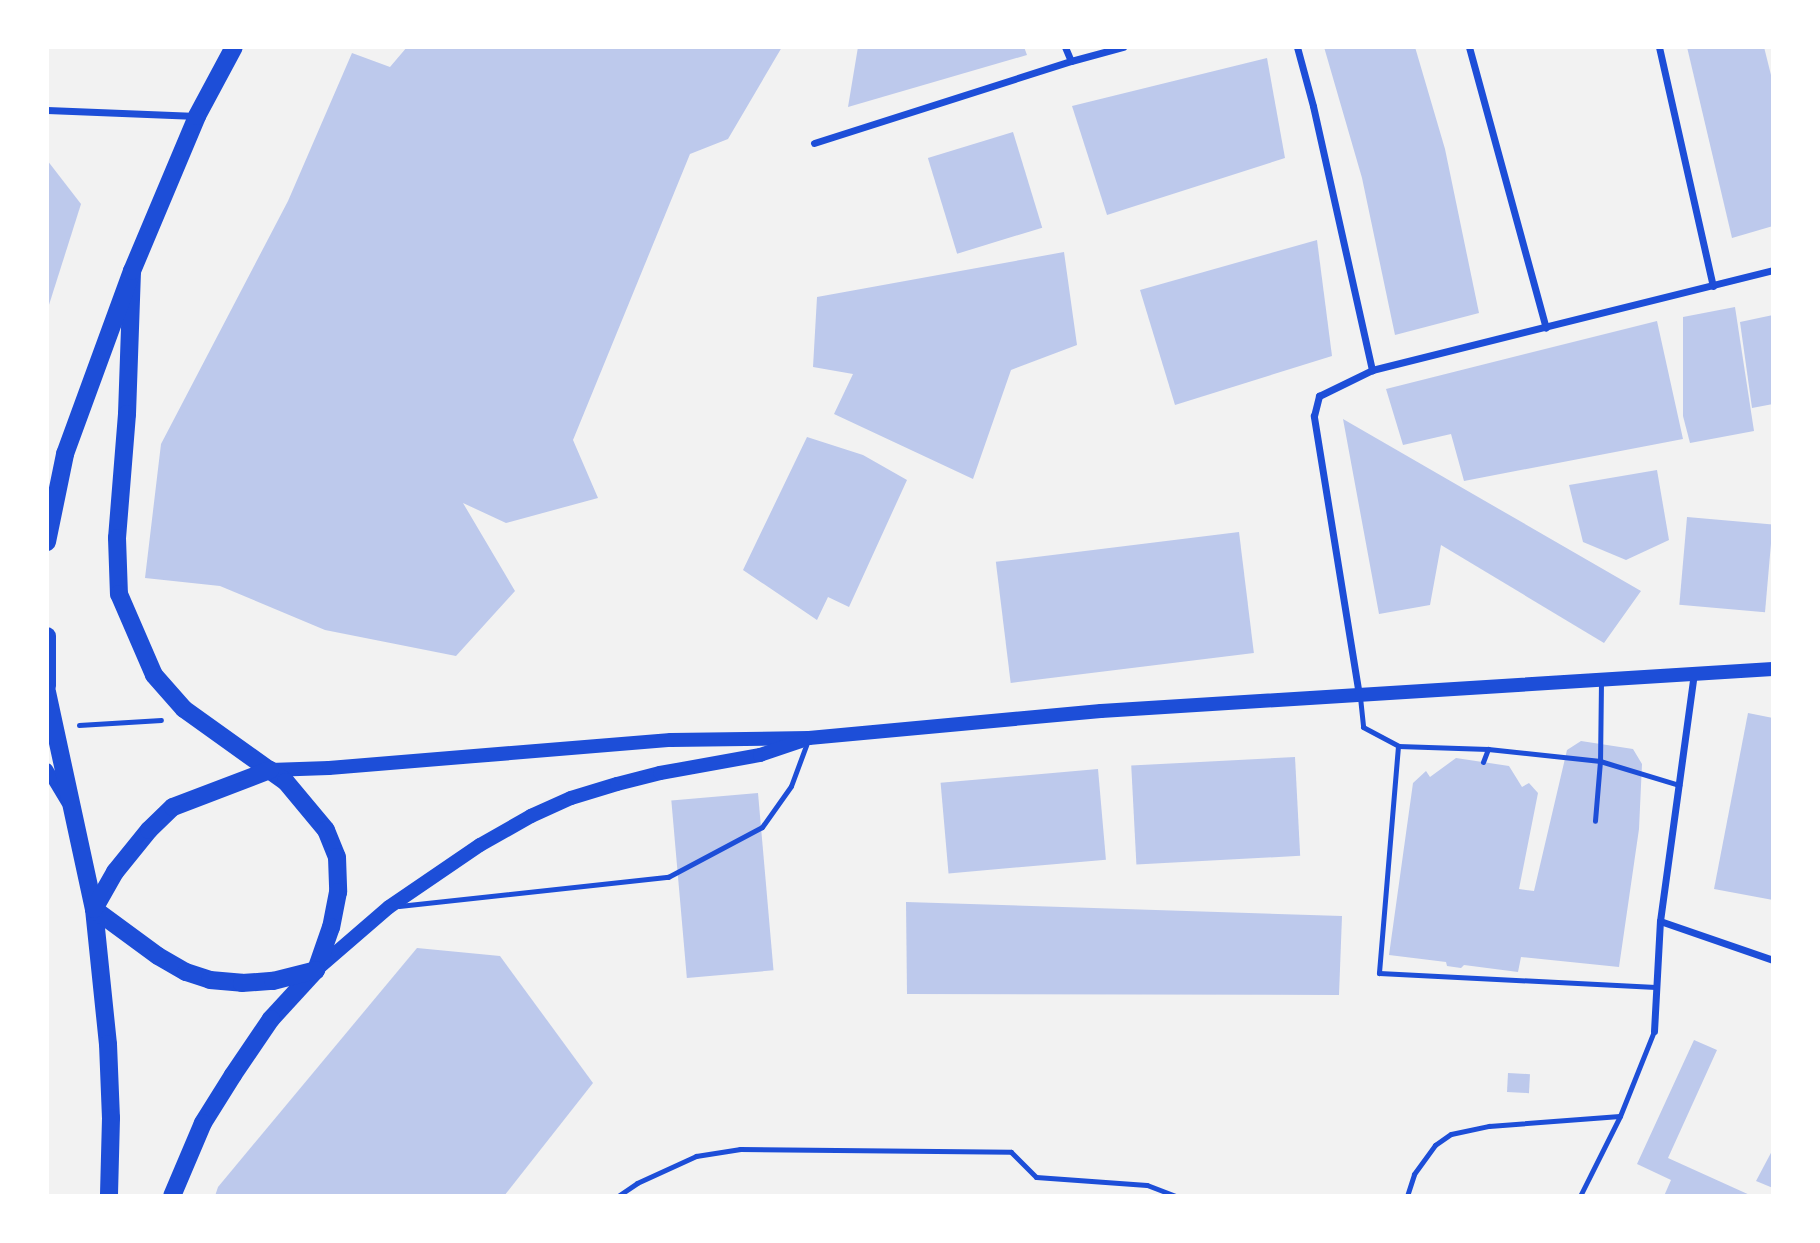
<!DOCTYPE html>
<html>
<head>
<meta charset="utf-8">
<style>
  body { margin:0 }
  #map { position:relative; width:1820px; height:1243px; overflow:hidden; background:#f2f2f2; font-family:Helvetica,sans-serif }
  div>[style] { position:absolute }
  .building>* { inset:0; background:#bdc9ec; transform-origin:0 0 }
  .path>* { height:4.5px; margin:-2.25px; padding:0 2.25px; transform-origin:2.25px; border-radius:2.25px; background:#1d4ed8 }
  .service>* { height:5px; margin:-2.5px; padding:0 2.5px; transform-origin:2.5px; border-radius:2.5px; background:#1d4ed8 }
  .minor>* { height:7px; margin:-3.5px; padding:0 3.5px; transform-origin:3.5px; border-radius:3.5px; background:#1d4ed8 }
  .tertiary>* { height:12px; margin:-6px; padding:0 6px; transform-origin:6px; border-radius:6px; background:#1d4ed8 }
  .secondary>* { height:14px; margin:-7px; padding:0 7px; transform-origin:7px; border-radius:7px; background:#1d4ed8 }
  .primary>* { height:18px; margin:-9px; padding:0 9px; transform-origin:9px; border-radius:9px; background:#1d4ed8 }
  span { translate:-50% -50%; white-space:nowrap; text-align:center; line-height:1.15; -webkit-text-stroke:5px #fff; paint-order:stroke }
  .frame { position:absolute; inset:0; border:49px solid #fff; pointer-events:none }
</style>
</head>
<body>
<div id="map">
  <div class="building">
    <div style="clip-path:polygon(407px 47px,782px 47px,728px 139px,690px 154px,573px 440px,598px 498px,506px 523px,463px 503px,515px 591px,456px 656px,325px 630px,220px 586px,145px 578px,161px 444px,288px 201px,352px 53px,390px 67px)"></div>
    <div style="clip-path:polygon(858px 47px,1024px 47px,1027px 55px,848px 107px)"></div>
    <div style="clip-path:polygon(1324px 47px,1415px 47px,1445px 149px,1479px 313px,1395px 335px,1362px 178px)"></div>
    <div style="clip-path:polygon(1687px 47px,1764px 47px,1773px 83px,1773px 226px,1732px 238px)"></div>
    <div style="clip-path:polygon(1267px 58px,1285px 158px,1107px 215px,1072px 106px)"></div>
    <div style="left:1013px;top:132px;width:100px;height:89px;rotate:73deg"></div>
    <div style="clip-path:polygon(47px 160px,81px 204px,48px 308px,47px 308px)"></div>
    <div style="clip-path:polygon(1317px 240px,1332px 356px,1175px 405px,1140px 290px)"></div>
    <div style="clip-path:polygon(1064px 252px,1077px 345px,1011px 370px,973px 479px,834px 414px,853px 374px,813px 367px,817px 297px)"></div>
    <div style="clip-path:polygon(1735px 307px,1754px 431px,1690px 443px,1683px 416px,1683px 317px)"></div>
    <div style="clip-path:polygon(1773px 315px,1773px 404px,1752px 408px,1740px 322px)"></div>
    <div style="clip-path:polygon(1657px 321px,1683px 439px,1464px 481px,1451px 434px,1403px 445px,1386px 389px)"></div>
    <div style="clip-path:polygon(1343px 419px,1641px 591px,1604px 643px,1441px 545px,1430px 605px,1379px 614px)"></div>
    <div style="clip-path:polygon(807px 437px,863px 455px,907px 480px,849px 607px,828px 597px,817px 620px,743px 570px)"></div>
    <div style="clip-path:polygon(1657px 470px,1669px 540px,1626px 560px,1583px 542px,1569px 485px)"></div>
    <div style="left:1687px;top:517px;width:86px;height:88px;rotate:5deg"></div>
    <div style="left:1239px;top:532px;width:122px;height:245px;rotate:83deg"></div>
    <div style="clip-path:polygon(1748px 713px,1773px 718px,1773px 900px,1714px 889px)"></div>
    <div style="clip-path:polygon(1581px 741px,1633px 749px,1642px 764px,1639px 829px,1619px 967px,1521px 957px,1518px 972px,1464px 965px,1461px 968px,1447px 966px,1446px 962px,1389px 955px,1413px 783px,1426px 771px,1430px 777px,1456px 758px,1509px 766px,1522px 787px,1529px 783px,1538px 793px,1519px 889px,1534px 891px,1567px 750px)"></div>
    <div style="left:1295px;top:757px;width:99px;height:164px;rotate:87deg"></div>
    <div style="left:1098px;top:769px;width:91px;height:158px;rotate:85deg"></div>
    <div style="left:758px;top:793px;width:178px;height:87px;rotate:85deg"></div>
    <div style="clip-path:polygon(906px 902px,1342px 916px,1339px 995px,907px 994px)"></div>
    <div style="clip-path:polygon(417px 948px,500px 956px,593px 1083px,504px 1196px,215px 1196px,218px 1187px)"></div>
    <div style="clip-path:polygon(1694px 1040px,1717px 1050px,1668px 1158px,1752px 1196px,1664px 1196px,1671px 1180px,1637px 1164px)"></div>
    <div style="left:1508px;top:1073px;width:22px;height:19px;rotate:3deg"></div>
    <div style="clip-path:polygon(1773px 1149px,1773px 1188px,1756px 1181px)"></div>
  </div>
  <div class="path">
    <div style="left:79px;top:725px;width:82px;rotate:-3.5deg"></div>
  </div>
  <div class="service">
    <div style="left:1601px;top:682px;width:79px;rotate:90.7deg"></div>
    <div style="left:1600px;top:761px;width:83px;rotate:16.9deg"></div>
    <div style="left:1360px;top:697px;width:30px;rotate:84deg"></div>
    <div style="left:1363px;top:727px;width:40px;rotate:28deg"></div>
    <div style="left:1488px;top:749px;width:90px;rotate:-178.1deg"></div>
    <div style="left:1398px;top:746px;width:228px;rotate:94.8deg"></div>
    <div style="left:1379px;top:973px;width:277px;rotate:2.9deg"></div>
    <div style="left:1483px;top:762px;width:14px;rotate:-69deg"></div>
    <div style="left:1488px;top:749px;width:113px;rotate:6.1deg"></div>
    <div style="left:1600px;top:761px;width:60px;rotate:94.8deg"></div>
    <div style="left:399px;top:906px;width:271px;rotate:-6.2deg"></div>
    <div style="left:668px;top:877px;width:106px;rotate:-28deg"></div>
    <div style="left:762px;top:827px;width:50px;rotate:-54.7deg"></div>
    <div style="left:791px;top:786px;width:49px;rotate:-69.7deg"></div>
    <div style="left:618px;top:1196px;width:23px;rotate:-34deg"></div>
    <div style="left:637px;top:1183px;width:65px;rotate:-24.6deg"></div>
    <div style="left:696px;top:1156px;width:45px;rotate:-9deg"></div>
    <div style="left:740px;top:1149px;width:271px;rotate:0.6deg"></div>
    <div style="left:1011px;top:1152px;width:35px;rotate:45deg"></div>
    <div style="left:1036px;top:1177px;width:111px;rotate:4.1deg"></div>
    <div style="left:1147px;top:1185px;width:30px;rotate:21deg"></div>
    <div style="left:1407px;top:1196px;width:23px;rotate:-72deg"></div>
    <div style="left:1414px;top:1174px;width:36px;rotate:-54deg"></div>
    <div style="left:1435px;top:1145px;width:19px;rotate:-35deg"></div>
    <div style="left:1451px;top:1134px;width:39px;rotate:-12deg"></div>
    <div style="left:1489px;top:1126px;width:131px;rotate:-4.4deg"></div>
    <div style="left:1580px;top:1196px;width:89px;rotate:-63.4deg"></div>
    <div style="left:1620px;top:1116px;width:92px;rotate:-68.2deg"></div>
  </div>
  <div class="minor">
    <div style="left:1065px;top:47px;width:15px;rotate:67deg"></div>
    <div style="left:1297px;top:47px;width:61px;rotate:74.8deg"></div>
    <div style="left:1313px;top:106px;width:271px;rotate:77.4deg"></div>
    <div style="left:1469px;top:47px;width:291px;rotate:74.7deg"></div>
    <div style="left:1659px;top:47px;width:245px;rotate:77.3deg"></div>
    <div style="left:47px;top:110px;width:150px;rotate:2.3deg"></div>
    <div style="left:814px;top:143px;width:270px;rotate:-17.7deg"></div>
    <div style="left:1071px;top:61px;width:54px;rotate:-15.1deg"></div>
    <div style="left:1359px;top:695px;width:283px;rotate:-99.2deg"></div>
    <div style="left:1314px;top:416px;width:21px;rotate:-76deg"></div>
    <div style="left:1319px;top:396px;width:59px;rotate:-26.1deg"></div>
    <div style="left:1372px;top:370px;width:413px;rotate:-14deg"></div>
    <div style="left:1660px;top:921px;width:120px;rotate:19deg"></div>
    <div style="left:1654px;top:1031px;width:110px;rotate:-86.9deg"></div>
    <div style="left:1660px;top:921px;width:249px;rotate:-82.2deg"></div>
  </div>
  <div class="tertiary">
    <div style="left:47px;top:769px;width:39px;rotate:59deg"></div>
  </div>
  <div class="secondary">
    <div style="left:270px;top:770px;width:59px;rotate:-1.9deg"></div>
    <div style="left:329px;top:768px;width:343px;rotate:-4.7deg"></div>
    <div style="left:671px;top:740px;width:138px;rotate:-0.8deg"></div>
    <div style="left:809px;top:738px;width:293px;rotate:-5.3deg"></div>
    <div style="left:1101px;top:711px;width:673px;rotate:-3.58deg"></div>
    <div style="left:316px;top:970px;width:96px;rotate:-40.8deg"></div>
    <div style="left:389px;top:907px;width:110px;rotate:-34.3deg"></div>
    <div style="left:480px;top:845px;width:59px;rotate:-29.6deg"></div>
    <div style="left:531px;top:816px;width:44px;rotate:-24.2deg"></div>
    <div style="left:571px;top:798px;width:48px;rotate:-16.9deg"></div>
    <div style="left:617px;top:784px;width:44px;rotate:-14.3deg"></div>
    <div style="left:660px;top:773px;width:102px;rotate:-10.2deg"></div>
    <div style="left:760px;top:755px;width:43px;rotate:-18.9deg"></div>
  </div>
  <div class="primary">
    <div style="left:132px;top:271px;width:143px;rotate:92deg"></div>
    <div style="left:127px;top:414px;width:124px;rotate:94.6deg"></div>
    <div style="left:117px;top:538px;width:56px;rotate:88deg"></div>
    <div style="left:119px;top:594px;width:88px;rotate:66.6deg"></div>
    <div style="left:154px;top:675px;width:45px;rotate:48.6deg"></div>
    <div style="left:184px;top:709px;width:125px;rotate:35.6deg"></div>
    <div style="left:286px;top:782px;width:62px;rotate:50.2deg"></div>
    <div style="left:326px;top:830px;width:29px;rotate:68deg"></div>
    <div style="left:337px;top:857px;width:35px;rotate:88deg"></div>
    <div style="left:338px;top:892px;width:36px;rotate:101deg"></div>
    <div style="left:331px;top:927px;width:46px;rotate:109.2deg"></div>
    <div style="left:316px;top:970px;width:67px;rotate:132.6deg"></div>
    <div style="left:271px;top:1019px;width:68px;rotate:124.2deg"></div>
    <div style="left:233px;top:1075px;width:57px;rotate:122deg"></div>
    <div style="left:203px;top:1123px;width:79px;rotate:113deg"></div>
    <div style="left:47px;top:542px;width:90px;rotate:-78.4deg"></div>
    <div style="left:65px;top:454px;width:195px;rotate:-69.9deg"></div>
    <div style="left:132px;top:271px;width:168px;rotate:-67.2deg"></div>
    <div style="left:197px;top:116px;width:78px;rotate:-61.8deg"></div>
    <div style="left:47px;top:636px;width:50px;rotate:90deg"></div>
    <div style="left:47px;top:692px;width:222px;rotate:77.8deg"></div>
    <div style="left:94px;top:909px;width:136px;rotate:84.1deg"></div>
    <div style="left:108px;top:1044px;width:74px;rotate:87.7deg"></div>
    <div style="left:111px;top:1118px;width:78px;rotate:91.5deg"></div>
    <div style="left:94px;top:909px;width:79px;rotate:36.3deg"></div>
    <div style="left:158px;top:956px;width:32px;rotate:30deg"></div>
    <div style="left:186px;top:972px;width:25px;rotate:18deg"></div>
    <div style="left:210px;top:980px;width:32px;rotate:5deg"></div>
    <div style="left:242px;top:983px;width:31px;rotate:-4deg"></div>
    <div style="left:273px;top:981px;width:44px;rotate:-14.3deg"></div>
    <div style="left:94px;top:909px;width:43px;rotate:-60.4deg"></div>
    <div style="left:115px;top:872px;width:54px;rotate:-51deg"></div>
    <div style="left:149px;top:830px;width:33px;rotate:-44deg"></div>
    <div style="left:173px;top:807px;width:104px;rotate:-20.9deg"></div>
  </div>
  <div class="frame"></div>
</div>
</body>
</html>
